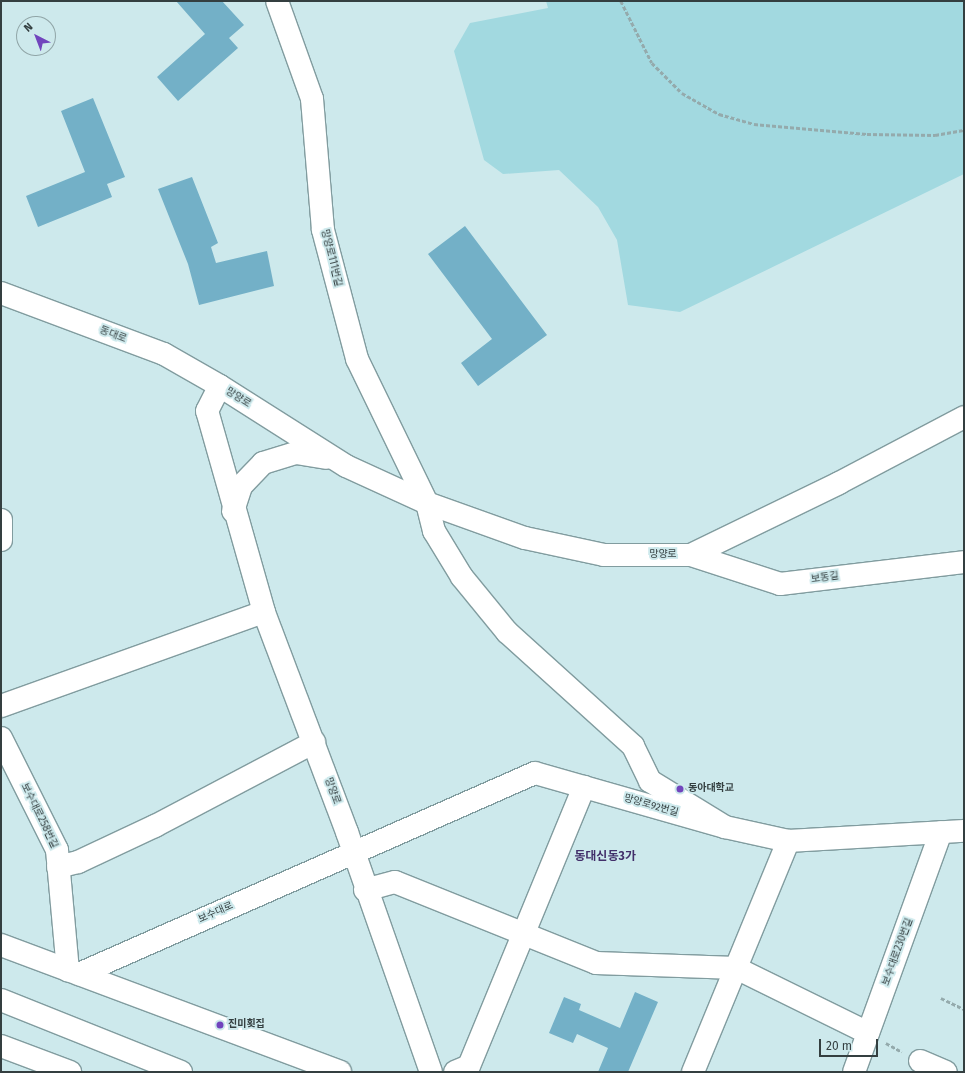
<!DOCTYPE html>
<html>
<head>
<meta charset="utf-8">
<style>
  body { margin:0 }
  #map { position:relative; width:965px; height:1073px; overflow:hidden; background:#cde9ec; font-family:"Fira Sans","Noto Sans KR",sans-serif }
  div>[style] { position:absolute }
  .green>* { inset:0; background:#a2d9e0 }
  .building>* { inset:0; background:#73b0c7 }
  .path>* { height:2.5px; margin-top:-1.25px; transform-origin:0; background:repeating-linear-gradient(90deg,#94aaac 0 4px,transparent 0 6px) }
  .roads { filter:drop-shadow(1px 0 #819c9f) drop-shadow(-1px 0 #819c9f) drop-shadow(0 1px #819c9f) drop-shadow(0 -1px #819c9f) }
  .minor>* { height:22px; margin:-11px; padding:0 11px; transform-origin:11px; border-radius:11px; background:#fff }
  .major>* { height:22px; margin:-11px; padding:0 11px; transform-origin:11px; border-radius:11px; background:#fff }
  .dots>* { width:11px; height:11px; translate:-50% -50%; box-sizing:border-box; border:2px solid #cde9ec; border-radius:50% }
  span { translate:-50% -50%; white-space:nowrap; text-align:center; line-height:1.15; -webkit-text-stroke:4px #cde9ec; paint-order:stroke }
  .street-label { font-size:10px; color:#343f40 }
  .poi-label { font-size:10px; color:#343f40; font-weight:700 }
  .left { translate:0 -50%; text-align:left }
  .quarter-label { font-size:12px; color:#422f6a; font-weight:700 }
  .frame { position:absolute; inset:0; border:2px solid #343f40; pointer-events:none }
  .north { position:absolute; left:16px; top:16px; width:40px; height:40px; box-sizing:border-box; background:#cde9ec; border:1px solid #90a5a7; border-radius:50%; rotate:318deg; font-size:11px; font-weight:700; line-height:16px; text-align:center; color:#343f40 }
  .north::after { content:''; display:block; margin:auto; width:14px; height:18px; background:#7145bd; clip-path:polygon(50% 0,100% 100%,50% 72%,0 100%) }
  .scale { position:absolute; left:819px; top:1039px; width:59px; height:18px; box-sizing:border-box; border:2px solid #343f40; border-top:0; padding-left:5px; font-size:12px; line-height:14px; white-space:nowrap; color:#343f40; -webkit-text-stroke:3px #cde9ec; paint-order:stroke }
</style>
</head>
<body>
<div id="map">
  <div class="green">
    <div style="clip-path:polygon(546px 1px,964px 1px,964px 174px,680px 312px,628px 305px,617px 240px,598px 207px,559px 170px,503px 174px,484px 160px,454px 51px,470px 23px,548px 8px)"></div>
  </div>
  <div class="building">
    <div style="clip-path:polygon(176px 1px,222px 1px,244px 25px,229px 38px,238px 48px,178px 101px,157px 77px,205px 34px)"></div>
    <div style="clip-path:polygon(93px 98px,125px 177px,107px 184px,112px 197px,38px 227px,26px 196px,85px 172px,61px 111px)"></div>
    <div style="clip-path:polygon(192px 177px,218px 243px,211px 247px,216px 263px,267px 251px,274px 286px,199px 305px,188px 264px,158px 189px)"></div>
    <div style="clip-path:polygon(465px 226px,547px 335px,478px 386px,461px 363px,492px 339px,428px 254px)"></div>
    <div style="clip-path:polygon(635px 992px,658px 1002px,628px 1072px,598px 1072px,608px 1048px,577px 1034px,573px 1043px,549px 1033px,564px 997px,581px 1004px,579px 1010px,620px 1028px)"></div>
  </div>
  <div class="path">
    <div style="left:621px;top:1px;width:69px;rotate:63.4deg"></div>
    <div style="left:652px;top:63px;width:42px;rotate:45deg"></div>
    <div style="left:682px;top:93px;width:43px;rotate:29.6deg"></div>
    <div style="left:719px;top:114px;width:36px;rotate:16deg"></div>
    <div style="left:754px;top:124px;width:113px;rotate:5.1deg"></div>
    <div style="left:867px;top:134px;width:68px;rotate:0.8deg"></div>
    <div style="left:935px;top:135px;width:29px;rotate:-10deg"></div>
    <div style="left:941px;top:998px;width:25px;rotate:26deg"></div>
    <div style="left:886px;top:1043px;width:18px;rotate:29deg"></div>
  </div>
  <div class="roads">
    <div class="minor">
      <div style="left:277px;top:1px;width:104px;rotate:70.3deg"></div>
      <div style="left:312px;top:99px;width:131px;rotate:85.2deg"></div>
      <div style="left:323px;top:230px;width:133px;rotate:75.2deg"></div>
      <div style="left:357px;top:359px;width:160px;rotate:64.1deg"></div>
      <div style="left:427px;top:503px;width:29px;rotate:76deg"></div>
      <div style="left:434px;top:531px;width:54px;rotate:58.7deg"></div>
      <div style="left:462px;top:577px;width:71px;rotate:50.7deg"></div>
      <div style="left:507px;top:632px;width:170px;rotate:42.1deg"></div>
      <div style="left:633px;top:746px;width:39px;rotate:64deg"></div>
      <div style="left:650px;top:781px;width:88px;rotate:31.5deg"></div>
      <div style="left:1px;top:293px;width:174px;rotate:20.5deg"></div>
      <div style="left:164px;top:354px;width:64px;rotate:29.7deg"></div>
      <div style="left:1px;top:520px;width:20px;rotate:90deg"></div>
      <div style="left:691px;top:555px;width:94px;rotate:18deg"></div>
      <div style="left:780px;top:584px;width:185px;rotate:-6.8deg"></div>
      <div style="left:1px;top:706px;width:279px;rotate:-19.7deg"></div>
      <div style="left:1px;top:738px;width:125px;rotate:63.4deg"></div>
      <div style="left:57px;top:850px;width:121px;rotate:84.8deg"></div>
      <div style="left:58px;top:867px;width:21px;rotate:-14deg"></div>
      <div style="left:78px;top:862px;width:85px;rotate:-25.1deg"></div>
      <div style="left:155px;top:826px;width:180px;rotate:-27.8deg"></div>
      <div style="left:365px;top:890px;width:31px;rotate:-15deg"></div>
      <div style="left:395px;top:882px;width:217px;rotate:21.9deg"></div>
      <div style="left:596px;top:963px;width:140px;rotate:2deg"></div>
      <div style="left:736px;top:968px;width:147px;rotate:26.2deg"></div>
      <div style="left:1px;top:945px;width:362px;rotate:20.5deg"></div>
      <div style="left:79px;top:974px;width:498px;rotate:-23.8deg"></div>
      <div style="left:535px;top:773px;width:198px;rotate:15.9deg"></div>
      <div style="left:725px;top:827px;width:65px;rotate:12.5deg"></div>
      <div style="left:788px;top:841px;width:176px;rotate:-3.3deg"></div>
      <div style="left:920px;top:1061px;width:28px;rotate:23deg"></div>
      <div style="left:455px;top:1072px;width:15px;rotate:-23deg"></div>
      <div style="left:469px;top:1066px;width:302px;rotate:-67.6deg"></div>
      <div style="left:693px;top:1072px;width:250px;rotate:-67.6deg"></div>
      <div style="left:854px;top:1072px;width:255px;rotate:-70.1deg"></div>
    </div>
    <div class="major">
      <div style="left:233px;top:511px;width:26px;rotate:-72deg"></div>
      <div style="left:241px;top:486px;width:32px;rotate:-46deg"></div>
      <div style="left:263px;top:463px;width:34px;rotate:-17deg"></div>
      <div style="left:296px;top:453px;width:31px;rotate:9deg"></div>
      <div style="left:1px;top:1000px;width:194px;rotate:21.8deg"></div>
      <div style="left:1px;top:1046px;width:74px;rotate:20.6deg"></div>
      <div style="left:431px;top:1072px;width:254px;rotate:-109.3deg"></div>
      <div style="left:347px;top:832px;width:235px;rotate:-110.7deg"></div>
      <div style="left:264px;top:612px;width:209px;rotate:-105.8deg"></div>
      <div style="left:207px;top:411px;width:28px;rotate:-63deg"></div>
      <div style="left:220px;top:386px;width:149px;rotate:32.4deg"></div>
      <div style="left:346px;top:466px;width:89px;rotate:24.6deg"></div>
      <div style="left:427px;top:503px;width:104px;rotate:19.7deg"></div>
      <div style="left:525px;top:538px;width:81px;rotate:12.1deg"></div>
      <div style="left:604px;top:555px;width:87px"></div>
      <div style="left:691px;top:555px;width:165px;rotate:-25.9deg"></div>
      <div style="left:839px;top:483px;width:141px;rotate:-27.8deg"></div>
    </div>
  </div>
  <div class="dots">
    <div style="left:680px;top:789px;background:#7145bd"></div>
    <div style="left:220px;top:1025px;background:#7145bd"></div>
  </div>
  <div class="street-label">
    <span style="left:331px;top:258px;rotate:76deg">망양로111번길</span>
    <span style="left:113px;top:335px;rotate:21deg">동대로</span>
    <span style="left:238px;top:398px;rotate:32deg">망양로</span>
    <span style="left:663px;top:555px">망양로</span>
    <span style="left:825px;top:578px;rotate:-8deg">보동길</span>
    <span style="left:332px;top:791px;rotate:70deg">망양로</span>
    <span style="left:651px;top:806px;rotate:16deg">망양로92번길</span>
    <span style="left:39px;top:816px;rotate:64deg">보수대로258번길</span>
    <span style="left:216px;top:913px;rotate:-24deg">보수대로</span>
    <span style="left:898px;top:952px;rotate:-70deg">보수대로230번길</span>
  </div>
  <div class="poi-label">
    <span class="left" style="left:688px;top:789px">동아대학교</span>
    <span class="left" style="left:228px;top:1025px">진미횟집</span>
  </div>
  <div class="quarter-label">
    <span style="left:605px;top:857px">동대신동3가</span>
  </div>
  <div class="frame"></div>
  <div class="north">N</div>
  <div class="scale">20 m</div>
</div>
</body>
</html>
